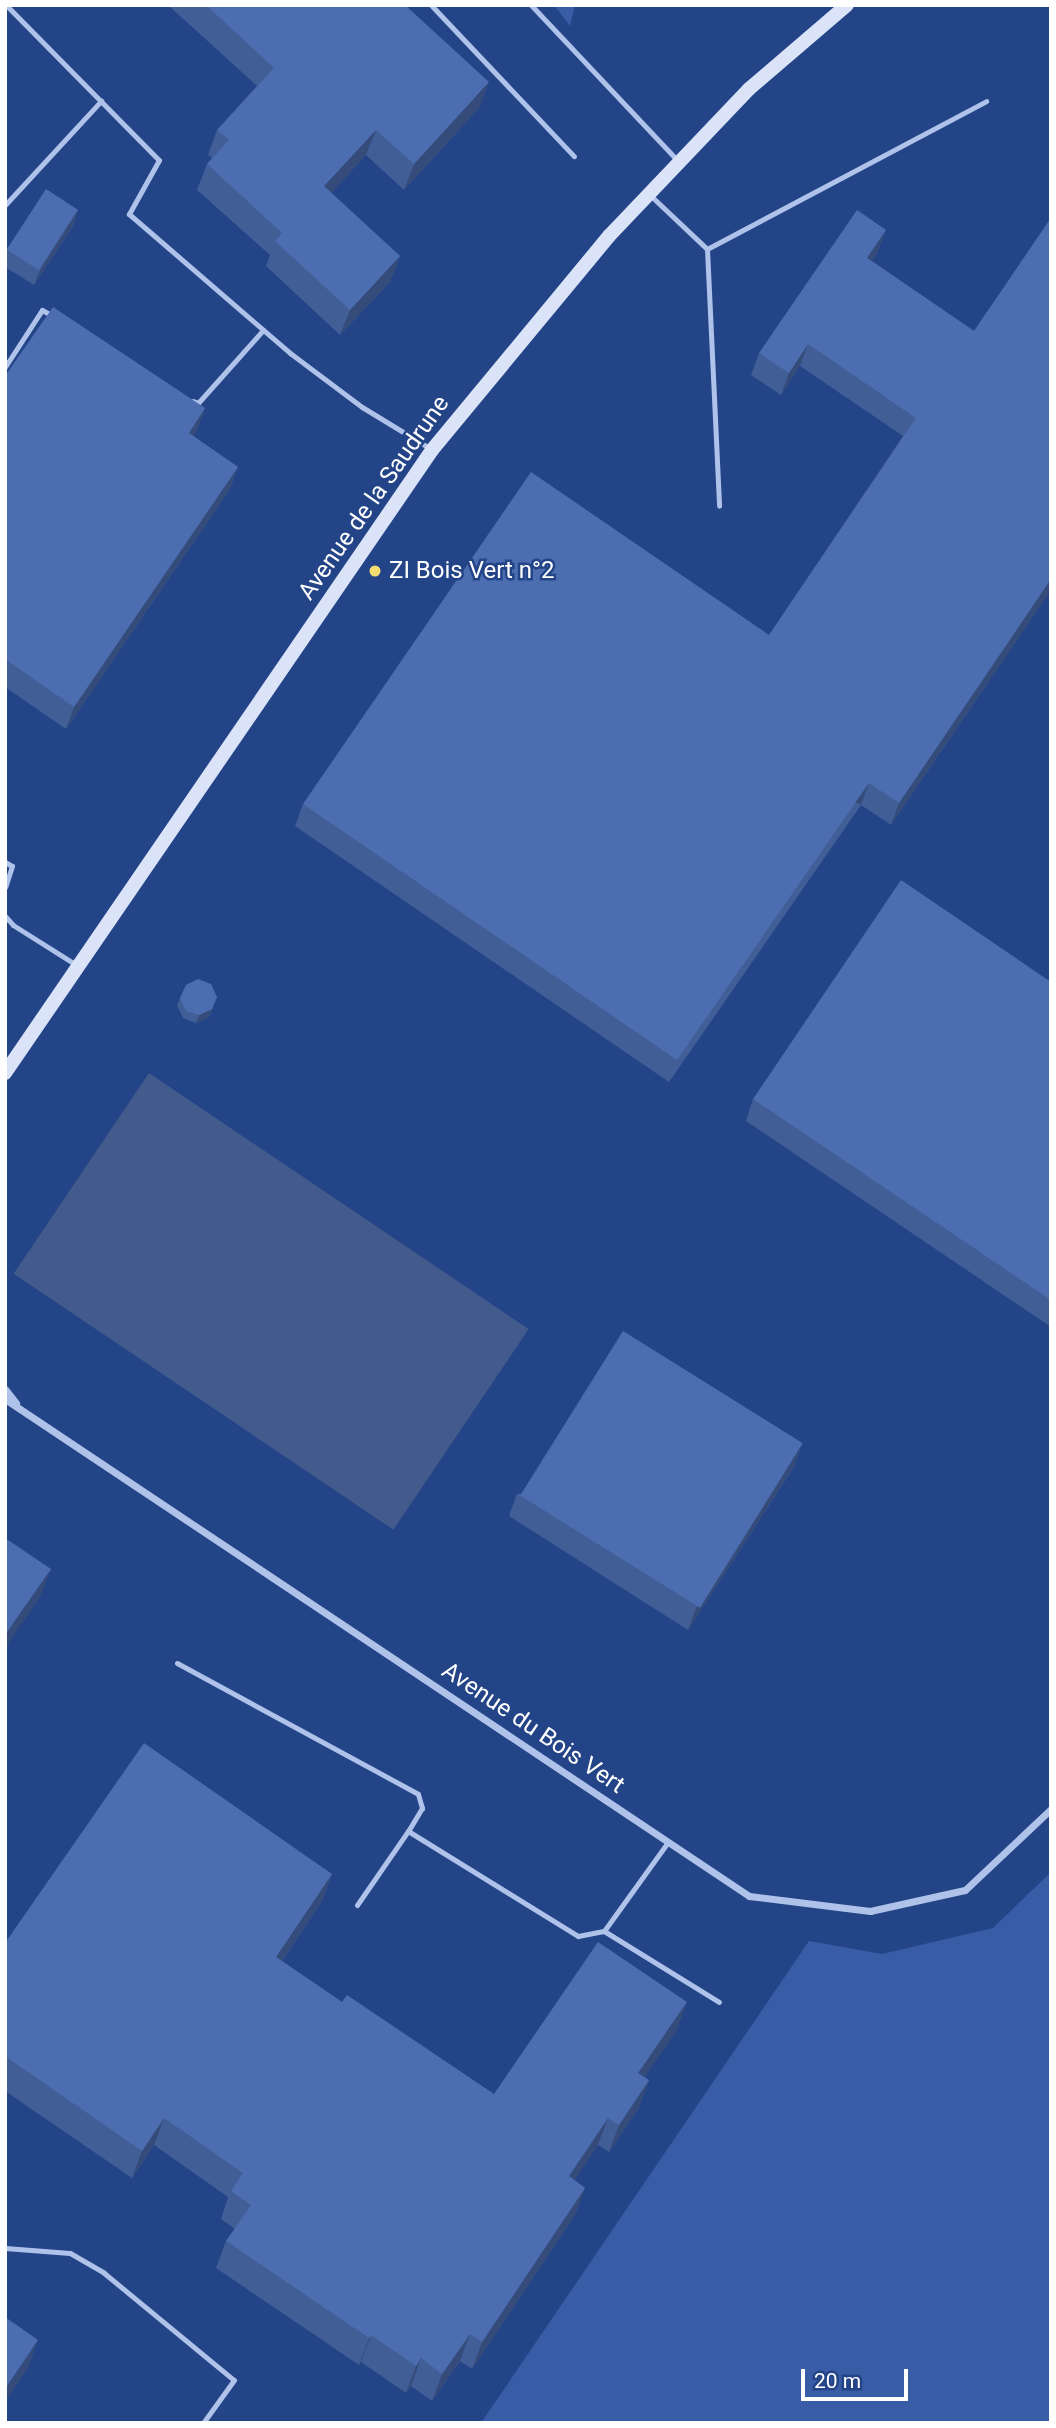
<!DOCTYPE html>
<html>
<head>
<meta charset="utf-8">
<style>
  body { margin:0 }
  #map { position:relative; width:1056px; height:2428px; overflow:hidden; background:#244488; font-family:Roboto,sans-serif }
  div>[style] { position:absolute }
  .green>* { inset:0; background:#385ca5 }
  .water>* { inset:0; background:#435a8c; transform-origin:0 0 }
  .lane>* { height:5px; margin:-2.5px; padding:0 2.5px; transform-origin:2.5px; border-radius:2.5px; background:#afc3ea }
  .street>* { height:7px; margin:-3.5px; padding:0 3.5px; transform-origin:3.5px; border-radius:3.5px; background:#afc3ea }
  .secondary>* { height:14px; margin:-7px; padding:0 7px; transform-origin:7px; border-radius:7px; background:#dae3f8 }
  .wall>* { inset:0; background:#415e97 }
  .shaded-wall>* { inset:0; background:#354c7b; transform-origin:0 0 }
  .building>* { inset:0; background:#4c6db0; transform-origin:0 0 }
  .dots>* { width:19px; height:19px; translate:-50% -50%; box-sizing:border-box; border:4px solid #244488; border-radius:50% }
  span { translate:-50% -50%; white-space:nowrap; text-align:center; line-height:1.15; -webkit-text-stroke:5px #244488; paint-order:stroke }
  .street-label { font-size:24px; color:#fff }
  .poi-label { font-size:24px; color:#fff }
  .left { translate:0 -50%; text-align:left }
  .frame { position:absolute; inset:0; border:7px solid #fff; pointer-events:none }
  .scale { position:absolute; left:801px; top:2369px; width:107px; height:32px; box-sizing:border-box; border:4px solid #fff; border-top:0; padding-left:9px; font-size:21px; line-height:24px; white-space:nowrap; color:#fff; -webkit-text-stroke:5px #244488; paint-order:stroke }
</style>
</head>
<body>
<div id="map">
  <div class="green">
    <div style="clip-path:polygon(554px 5px,575px 5px,570px 26px)"></div>
    <div style="clip-path:polygon(1051px 1872px,1051px 2423px,481px 2423px,809px 1941px,882px 1954px,993px 1928px)"></div>
  </div>
  <div class="water">
    <div style="left:149px;top:1073px;width:458px;height:242px;rotate:34deg"></div>
  </div>
  <div class="lane">
    <div style="left:6px;top:5px;width:218px;rotate:45.4deg"></div>
    <div style="left:159px;top:160px;width:62px;rotate:119.1deg"></div>
    <div style="left:129px;top:214px;width:213px;rotate:40.8deg"></div>
    <div style="left:290px;top:353px;width:90px;rotate:36.9deg"></div>
    <div style="left:362px;top:407px;width:81px;rotate:31.3deg"></div>
    <div style="left:431px;top:5px;width:208px;rotate:46.6deg"></div>
    <div style="left:531px;top:5px;width:214px;rotate:46.7deg"></div>
    <div style="left:651px;top:196px;width:77px;rotate:43.4deg"></div>
    <div style="left:707px;top:249px;width:316px;rotate:-27.9deg"></div>
    <div style="left:5px;top:205px;width:142px;rotate:-47.3deg"></div>
    <div style="left:707px;top:249px;width:257px;rotate:87.3deg"></div>
    <div style="left:5px;top:367px;width:68px;rotate:-57deg"></div>
    <div style="left:42px;top:310px;width:13px;rotate:29deg"></div>
    <div style="left:193px;top:401px;width:5px;rotate:22deg"></div>
    <div style="left:198px;top:403px;width:98px;rotate:-48.3deg"></div>
    <div style="left:5px;top:862px;width:8px;rotate:30deg"></div>
    <div style="left:12px;top:866px;width:22px;rotate:108deg"></div>
    <div style="left:5px;top:916px;width:12px;rotate:48deg"></div>
    <div style="left:13px;top:925px;width:77px;rotate:32.2deg"></div>
    <div style="left:177px;top:1663px;width:274px;rotate:28.5deg"></div>
    <div style="left:418px;top:1794px;width:15px;rotate:74deg"></div>
    <div style="left:422px;top:1808px;width:27px;rotate:121deg"></div>
    <div style="left:408px;top:1831px;width:200px;rotate:31.7deg"></div>
    <div style="left:578px;top:1936px;width:26px;rotate:-11deg"></div>
    <div style="left:668px;top:1842px;width:110px;rotate:125.7deg"></div>
    <div style="left:604px;top:1931px;width:135px;rotate:31.7deg"></div>
    <div style="left:357px;top:1905px;width:90px;rotate:-55.4deg"></div>
    <div style="left:5px;top:2248px;width:65px;rotate:4.4deg"></div>
    <div style="left:70px;top:2253px;width:39px;rotate:30deg"></div>
    <div style="left:104px;top:2273px;width:168px;rotate:39.5deg"></div>
    <div style="left:234px;top:2380px;width:53px;rotate:125.8deg"></div>
  </div>
  <div class="street">
    <div style="left:5px;top:1389px;width:18px;rotate:52deg"></div>
    <div style="left:5px;top:1399px;width:895px;rotate:33.74deg"></div>
    <div style="left:749px;top:1896px;width:122px;rotate:7.1deg"></div>
    <div style="left:870px;top:1911px;width:97px;rotate:-12.5deg"></div>
    <div style="left:965px;top:1890px;width:118px;rotate:-43.3deg"></div>
  </div>
  <div class="secondary">
    <div style="left:5px;top:1073px;width:755px;rotate:-55.57deg"></div>
    <div style="left:432px;top:450px;width:278px;rotate:-50.4deg"></div>
    <div style="left:609px;top:236px;width:203px;rotate:-46.4deg"></div>
    <div style="left:749px;top:89px;width:129px;rotate:-40.6deg"></div>
  </div>
  <div class="wall">
    <div style="clip-path:polygon(168px 5px,405px 5px,480px 107px,404px 190px,366px 155px,331px 193px,400px 256px,390px 282px,340px 335px,266px 266px,270px 255px,197px 190px,207px 164px,212px 158px,208px 155px,217px 130px,257px 86px)"></div>
    <div style="clip-path:polygon(78px 210px,73px 226px,34px 285px,5px 267px,5px 254px,7px 249px)"></div>
    <div style="clip-path:polygon(1051px 218px,1051px 590px,891px 825px,861px 805px,669px 1082px,295px 826px,303px 804px,769px 635px,903px 436px,800px 366px,781px 395px,751px 375px,759px 353px,878px 252px,872px 261px,974px 331px)"></div>
    <div style="clip-path:polygon(5px 376px,205px 408px,197px 430px,193px 436px,238px 467px,230px 489px,66px 729px,5px 687px)"></div>
    <div style="clip-path:polygon(1051px 982px,1051px 1327px,746px 1121px,753px 1099px)"></div>
    <div style="clip-path:polygon(186px 985px,217px 997px,209px 1017px,196px 1023px,183px 1018px,177px 1005px)"></div>
    <div style="clip-path:polygon(794px 1467px,688px 1630px,509px 1516px,517px 1494px)"></div>
    <div style="clip-path:polygon(332px 1874px,322px 1901px,282px 1961px,342px 2002px,494px 2094px,677px 2030px,644px 2077px,649px 2080px,639px 2108px,609px 2152px,598px 2145px,574px 2180px,585px 2188px,575px 2215px,472px 2369px,460px 2361px,432px 2401px,411px 2386px,406px 2393px,361px 2362px,359px 2365px,216px 2268px,226px 2241px,235px 2229px,221px 2219px,228px 2197px,154px 2145px,132px 2178px,5px 2091px,5px 1943px)"></div>
  </div>
  <div class="shaded-wall">
    <div style="clip-path:polygon(489px 82px,480px 107px,404px 190px,414px 164px)"></div>
    <div style="clip-path:polygon(376px 130px,366px 155px,315px 211px,324px 186px)"></div>
    <div style="clip-path:polygon(78px 210px,73px 226px,34px 285px,40px 270px)"></div>
    <div style="clip-path:polygon(886px 230px,878px 252px,859px 280px,867px 258px)"></div>
    <div style="clip-path:polygon(400px 256px,390px 282px,340px 335px,350px 310px)"></div>
    <div style="clip-path:polygon(808px 344px,800px 366px,781px 395px,789px 373px)"></div>
    <div style="clip-path:polygon(205px 408px,197px 430px,180px 455px,189px 433px)"></div>
    <div style="clip-path:polygon(238px 467px,230px 489px,66px 729px,74px 707px)"></div>
    <div style="clip-path:polygon(1051px 579px,1051px 590px,891px 825px,899px 803px)"></div>
    <div style="left:869px;top:783px;width:23px;height:337px;rotate:110deg"></div>
    <div style="clip-path:polygon(212px 1009px,209px 1017px,196px 1023px,199px 1015px)"></div>
    <div style="clip-path:polygon(802px 1445px,794px 1467px,688px 1630px,696px 1608px)"></div>
    <div style="clip-path:polygon(51px 1569px,40px 1597px,5px 1648px,5px 1635px)"></div>
    <div style="clip-path:polygon(332px 1874px,322px 1901px,266px 1984px,276px 1957px)"></div>
    <div style="clip-path:polygon(687px 2002px,677px 2030px,628px 2101px,638px 2073px)"></div>
    <div style="clip-path:polygon(649px 2080px,639px 2108px,609px 2152px,619px 2125px)"></div>
    <div style="clip-path:polygon(164px 2118px,154px 2145px,132px 2178px,142px 2151px)"></div>
    <div style="clip-path:polygon(608px 2118px,598px 2145px,559px 2204px,569px 2176px)"></div>
    <div style="clip-path:polygon(585px 2188px,575px 2215px,472px 2369px,482px 2342px)"></div>
    <div style="clip-path:polygon(470px 2334px,460px 2361px,432px 2401px,442px 2374px)"></div>
    <div style="clip-path:polygon(371px 2335px,361px 2362px,359px 2365px,369px 2338px)"></div>
    <div style="clip-path:polygon(38px 2340px,28px 2368px,5px 2402px,5px 2389px)"></div>
    <div style="clip-path:polygon(421px 2358px,411px 2386px,406px 2393px,416px 2366px)"></div>
  </div>
  <div class="building">
    <div style="clip-path:polygon(206px 5px,405px 5px,489px 82px,414px 164px,376px 130px,324px 186px,400px 256px,350px 310px,275px 241px,282px 233px,207px 164px,229px 140px,217px 130px,274px 68px)"></div>
    <div style="left:46px;top:189px;width:38px;height:72px;rotate:33deg"></div>
    <div style="clip-path:polygon(857px 210px,886px 230px,867px 258px,974px 331px,1051px 218px,1051px 579px,899px 803px,869px 783px,677px 1060px,303px 804px,531px 472px,769px 635px,916px 418px,808px 344px,789px 373px,759px 353px)"></div>
    <div style="clip-path:polygon(53px 307px,205px 408px,189px 433px,238px 467px,74px 707px,5px 659px,5px 376px)"></div>
    <div style="clip-path:polygon(901px 880px,1051px 982px,1051px 1300px,753px 1099px)"></div>
    <div style="clip-path:polygon(198px 979px,211px 984px,217px 997px,212px 1009px,199px 1015px,186px 1011px,180px 998px,186px 985px)"></div>
    <div style="left:623px;top:1331px;width:212px;height:194px;rotate:32deg"></div>
    <div style="clip-path:polygon(5px 1538px,51px 1569px,5px 1635px)"></div>
    <div style="clip-path:polygon(144px 1743px,332px 1874px,276px 1957px,342px 2002px,347px 1995px,494px 2094px,598px 1942px,687px 2002px,638px 2073px,649px 2080px,619px 2125px,608px 2118px,569px 2176px,585px 2188px,482px 2342px,470px 2334px,442px 2374px,421px 2358px,416px 2366px,371px 2335px,369px 2338px,226px 2241px,251px 2205px,231px 2191px,243px 2173px,164px 2118px,142px 2151px,5px 2056px,5px 1943px)"></div>
    <div style="clip-path:polygon(5px 2317px,38px 2340px,5px 2389px)"></div>
  </div>
  <div class="dots">
    <div style="left:375px;top:571px;background:#f4de73"></div>
  </div>
  <div class="street-label">
    <span style="left:374px;top:498px;rotate:-55deg">Avenue de la Saudrune</span>
    <span style="left:533px;top:1728px;rotate:34deg">Avenue du Bois Vert</span>
  </div>
  <div class="poi-label">
    <span class="left" style="left:389px;top:571px">ZI Bois Vert n°2</span>
  </div>
  <div class="frame"></div>
  <div class="scale">20 m</div>
</div>
</body>
</html>
